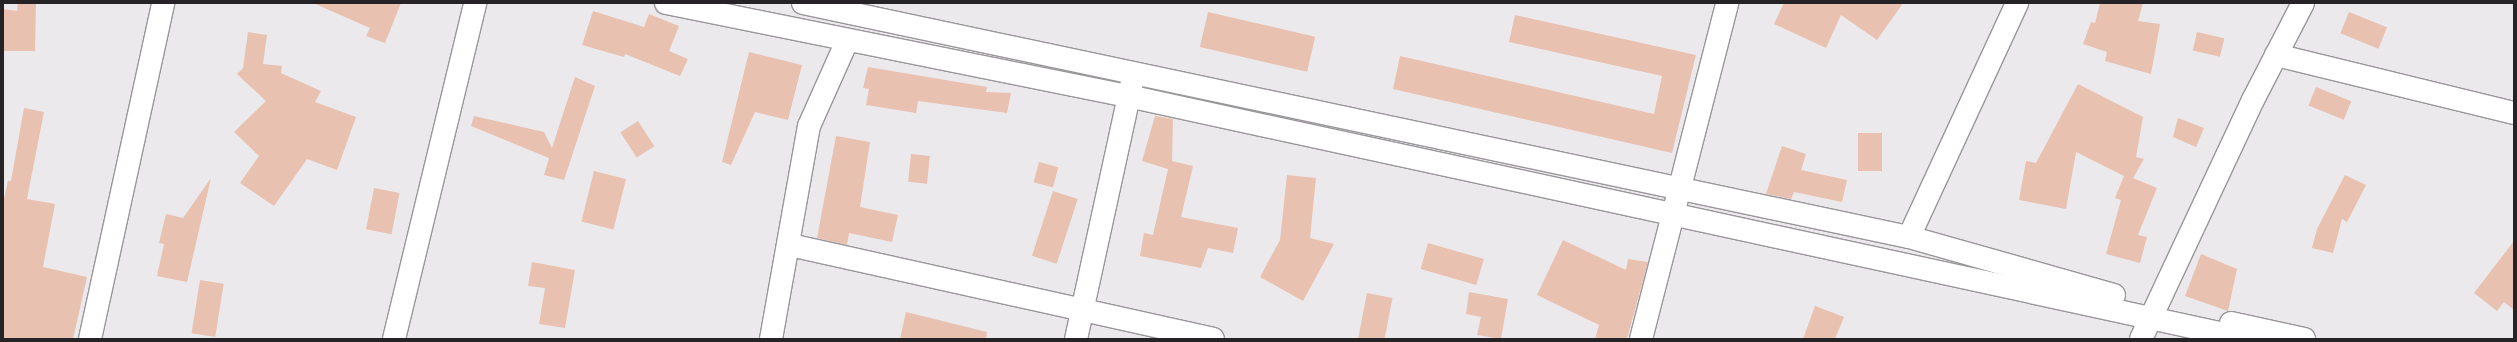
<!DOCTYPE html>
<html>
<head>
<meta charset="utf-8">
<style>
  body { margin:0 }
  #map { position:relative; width:2517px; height:342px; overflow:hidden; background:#ece9ec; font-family:Commissioner,sans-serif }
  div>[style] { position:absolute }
  .building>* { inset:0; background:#e9c1b0; transform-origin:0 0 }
  .roads { filter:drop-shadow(1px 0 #99969a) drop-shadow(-1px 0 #99969a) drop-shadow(0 1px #99969a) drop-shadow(0 -1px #99969a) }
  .minor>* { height:22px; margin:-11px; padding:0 11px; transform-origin:11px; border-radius:11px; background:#fff }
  span { translate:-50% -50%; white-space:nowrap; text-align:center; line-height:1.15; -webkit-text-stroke:3px #f9f6fa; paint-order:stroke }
  .frame { position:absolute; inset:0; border:4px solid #252325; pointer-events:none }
</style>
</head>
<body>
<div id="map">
  <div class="building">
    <div style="clip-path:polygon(18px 3px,36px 3px,35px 51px,3px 51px,3px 9px,17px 11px)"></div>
    <div style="clip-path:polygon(313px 3px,401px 3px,385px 43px,366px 36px,370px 28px)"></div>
    <div style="clip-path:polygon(1784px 3px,1903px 3px,1877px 40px,1841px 15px,1826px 48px,1774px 24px)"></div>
    <div style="clip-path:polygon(2100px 3px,2143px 3px,2138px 21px,2160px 24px,2151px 74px,2105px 61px,2107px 52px,2083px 44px,2091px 22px,2095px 23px)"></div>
    <div style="clip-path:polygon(593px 11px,644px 27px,649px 14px,679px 26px,669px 51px,688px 59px,680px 76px,625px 54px,624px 57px,582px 45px)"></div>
    <div style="left:1208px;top:12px;width:110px;height:36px;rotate:13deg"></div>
    <div style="left:2349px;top:12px;width:41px;height:23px;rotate:22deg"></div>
    <div style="clip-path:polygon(1515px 15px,1696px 55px,1672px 153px,1393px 89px,1400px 56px,1654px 114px,1662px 76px,1509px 42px)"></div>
    <div style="clip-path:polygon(248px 32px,267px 35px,263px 64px,282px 66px,281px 73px,321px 91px,315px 102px,356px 117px,337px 170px,307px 159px,274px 206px,240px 183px,259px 156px,234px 132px,266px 101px,237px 74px,243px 68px)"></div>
    <div style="left:2197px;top:32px;width:28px;height:19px;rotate:13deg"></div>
    <div style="clip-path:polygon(749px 52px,802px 65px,788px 120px,755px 112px,731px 165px,722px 162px)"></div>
    <div style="clip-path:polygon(868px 67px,987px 87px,986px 92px,1011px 93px,1007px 113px,918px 101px,916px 113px,866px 105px,869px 89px,863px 88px)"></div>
    <div style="clip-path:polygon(575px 77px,595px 86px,564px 180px,544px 175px,549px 158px,471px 126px,474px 116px,544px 132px,552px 148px)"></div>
    <div style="clip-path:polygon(2078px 84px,2143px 117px,2136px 157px,2144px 159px,2133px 178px,2157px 188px,2138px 235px,2147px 237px,2140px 263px,2106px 254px,2121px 200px,2115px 198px,2124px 176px,2076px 152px,2066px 209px,2019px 200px,2026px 161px,2036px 163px)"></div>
    <div style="left:2316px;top:87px;width:38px;height:20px;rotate:22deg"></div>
    <div style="clip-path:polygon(24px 108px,44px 112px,27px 199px,55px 204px,43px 267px,87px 277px,73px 339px,3px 339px,3px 203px,8px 181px,11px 181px)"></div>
    <div style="clip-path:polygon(1155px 116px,1173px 119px,1172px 161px,1193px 166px,1181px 217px,1238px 228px,1233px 253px,1208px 248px,1201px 268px,1140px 256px,1144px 233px,1153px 235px,1168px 169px,1142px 161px)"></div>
    <div style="clip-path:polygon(2178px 118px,2204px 128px,2196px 147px,2173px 137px)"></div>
    <div style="left:638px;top:121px;width:30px;height:21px;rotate:57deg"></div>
    <div style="left:1858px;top:133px;width:24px;height:38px"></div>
    <div style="clip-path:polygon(836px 136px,870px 142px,860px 207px,898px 215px,892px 242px,849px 233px,847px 245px,817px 238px)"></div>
    <div style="clip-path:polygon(1782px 146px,1806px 154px,1801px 170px,1847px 180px,1842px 202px,1794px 192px,1791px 199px,1766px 194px)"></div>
    <div style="left:911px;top:154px;width:19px;height:28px;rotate:6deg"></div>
    <div style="left:1039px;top:162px;width:20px;height:21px;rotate:15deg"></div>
    <div style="left:594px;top:171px;width:33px;height:52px;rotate:14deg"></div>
    <div style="clip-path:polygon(1287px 175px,1316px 178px,1310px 238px,1334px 244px,1303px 301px,1260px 277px,1280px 240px)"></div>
    <div style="clip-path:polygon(2345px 175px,2366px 185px,2347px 222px,2342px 219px,2333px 253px,2312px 248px,2317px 229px)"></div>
    <div style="clip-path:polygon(211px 178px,187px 282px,157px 276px,164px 244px,159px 243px,166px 214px,183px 218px)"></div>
    <div style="left:374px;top:188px;width:26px;height:42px;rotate:11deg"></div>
    <div style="left:1053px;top:191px;width:26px;height:68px;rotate:18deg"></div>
    <div style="clip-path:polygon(1563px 240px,1626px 270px,1628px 259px,1648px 262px,1627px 339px,1595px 339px,1599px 325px,1537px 295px)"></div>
    <div style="clip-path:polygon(2514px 241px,2514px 310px,2504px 302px,2497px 311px,2474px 293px)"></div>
    <div style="left:1428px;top:243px;width:58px;height:27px;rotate:16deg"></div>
    <div style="clip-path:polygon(2201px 254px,2237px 269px,2228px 311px,2185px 296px)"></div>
    <div style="clip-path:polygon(532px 262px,575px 270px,565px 328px,539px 324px,545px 288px,528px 286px)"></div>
    <div style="left:200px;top:280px;width:24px;height:54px;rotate:9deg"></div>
    <div style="clip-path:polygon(1469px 292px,1508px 299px,1501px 339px,1477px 335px,1481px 317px,1466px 314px)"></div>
    <div style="left:1367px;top:293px;width:26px;height:47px;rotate:11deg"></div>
    <div style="clip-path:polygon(1815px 306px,1844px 317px,1835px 339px,1803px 339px)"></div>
    <div style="clip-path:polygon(906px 312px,987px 332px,986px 339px,900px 339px)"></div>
  </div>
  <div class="roads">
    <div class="minor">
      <div style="left:666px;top:3px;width:471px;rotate:11.4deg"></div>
      <div style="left:1128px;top:96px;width:1145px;rotate:12.25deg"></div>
      <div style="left:803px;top:3px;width:1130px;rotate:11.95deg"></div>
      <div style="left:1909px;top:237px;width:213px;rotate:15.8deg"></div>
      <div style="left:2276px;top:55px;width:245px;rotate:13.7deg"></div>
      <div style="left:1909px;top:237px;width:258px;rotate:-65.2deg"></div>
      <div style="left:790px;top:245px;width:433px;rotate:12.5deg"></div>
      <div style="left:2231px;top:323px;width:75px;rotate:12.4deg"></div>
      <div style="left:90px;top:339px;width:344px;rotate:-77.7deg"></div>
      <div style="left:394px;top:339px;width:346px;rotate:-76.4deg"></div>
      <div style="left:771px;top:339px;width:216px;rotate:-79.9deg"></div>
      <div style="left:809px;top:126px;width:93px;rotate:-65.9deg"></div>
      <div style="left:1076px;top:339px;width:263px;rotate:-77.7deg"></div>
      <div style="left:1641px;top:339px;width:347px;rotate:-75.6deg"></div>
      <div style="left:2141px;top:339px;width:264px;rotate:-64.9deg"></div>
      <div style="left:2253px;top:100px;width:109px;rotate:-62.7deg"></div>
    </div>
  </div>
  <div class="frame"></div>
</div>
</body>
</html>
